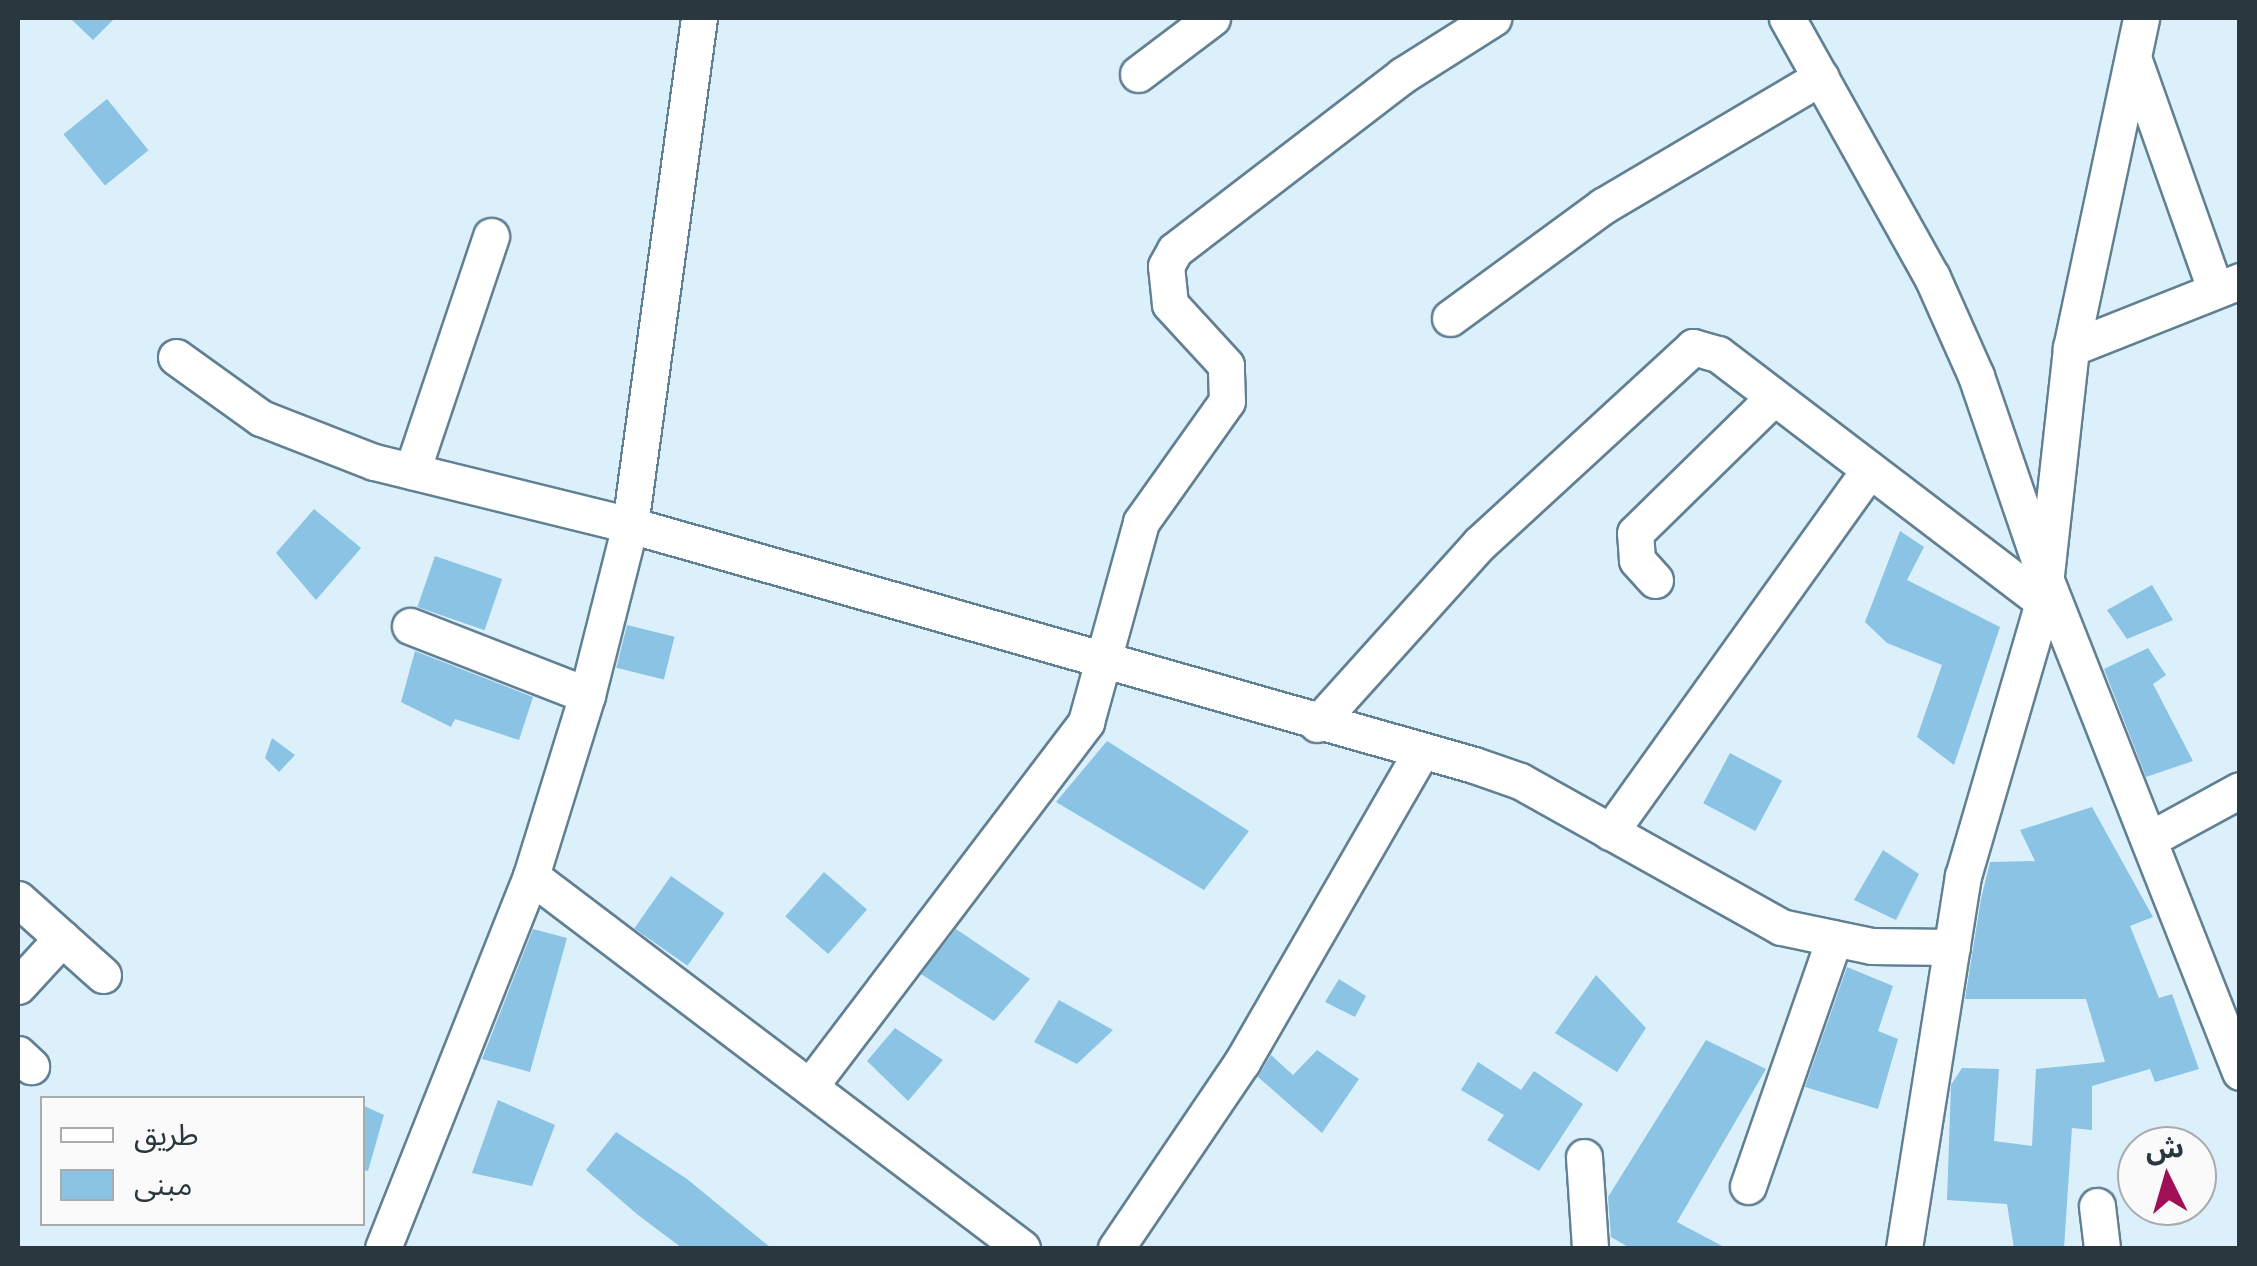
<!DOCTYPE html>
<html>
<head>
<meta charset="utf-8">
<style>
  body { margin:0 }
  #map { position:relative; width:2257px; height:1266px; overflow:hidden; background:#dcf0fc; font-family:Cabin,"Noto Sans Arabic",sans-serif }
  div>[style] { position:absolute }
  .building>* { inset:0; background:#8ac3e4; transform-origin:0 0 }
  .roads { filter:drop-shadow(2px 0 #628093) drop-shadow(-2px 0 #628093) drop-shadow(0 2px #628093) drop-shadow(0 -2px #628093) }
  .minor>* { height:35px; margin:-17.5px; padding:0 17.5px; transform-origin:17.5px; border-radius:17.5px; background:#fff }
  span { translate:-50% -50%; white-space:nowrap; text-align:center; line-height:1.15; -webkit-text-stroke:8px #fafafa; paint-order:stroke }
  .frame { position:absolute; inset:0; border:20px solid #2a373f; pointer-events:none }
  .legend { position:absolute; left:40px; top:1096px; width:325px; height:130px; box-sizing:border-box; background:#fafafa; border:2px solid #a7acaf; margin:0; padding:12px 18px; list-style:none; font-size:30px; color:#2a373f }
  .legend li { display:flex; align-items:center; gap:20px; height:50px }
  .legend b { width:50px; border:2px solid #a7acaf }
  .north { position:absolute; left:2117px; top:1126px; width:100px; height:100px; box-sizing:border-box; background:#fafafa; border:2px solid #a7acaf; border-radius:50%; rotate:355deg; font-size:28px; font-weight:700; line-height:40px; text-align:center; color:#2a373f }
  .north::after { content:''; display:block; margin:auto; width:35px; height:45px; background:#a11056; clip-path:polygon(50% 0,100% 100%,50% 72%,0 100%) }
</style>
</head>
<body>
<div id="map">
  <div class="building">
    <div style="clip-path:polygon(70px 18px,115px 18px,93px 40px)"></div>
    <div style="left:107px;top:99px;width:66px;height:56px;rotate:51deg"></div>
    <div style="clip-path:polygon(314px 509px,361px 548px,316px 600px,276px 553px)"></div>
    <div style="clip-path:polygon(1900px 531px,1924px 547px,1907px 580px,2000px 627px,1954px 765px,1917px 737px,1942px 665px,1887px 643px,1865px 622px)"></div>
    <div style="left:435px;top:556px;width:71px;height:54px;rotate:19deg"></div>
    <div style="clip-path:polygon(2152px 585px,2173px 620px,2127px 639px,2107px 610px)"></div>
    <div style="left:627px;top:625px;width:49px;height:44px;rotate:14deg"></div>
    <div style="clip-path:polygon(2148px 648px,2166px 675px,2153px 684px,2193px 761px,2146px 777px,2104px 669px)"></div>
    <div style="clip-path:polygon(415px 651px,533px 697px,519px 740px,455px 719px,451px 727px,401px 702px)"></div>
    <div style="clip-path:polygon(272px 738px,295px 755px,279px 772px,265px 758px)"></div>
    <div style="clip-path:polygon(1107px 741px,1249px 831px,1204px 890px,1056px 802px)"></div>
    <div style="left:1730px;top:753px;width:59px;height:57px;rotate:28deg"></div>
    <div style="clip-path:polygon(2092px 807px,2153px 917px,2130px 926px,2159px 998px,2172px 994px,2199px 1069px,2155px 1082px,2150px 1069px,2092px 1086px,2092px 1130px,2072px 1128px,2064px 1248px,2014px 1248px,2007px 1204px,1947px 1200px,1951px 1085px,1962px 1068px,1999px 1069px,1994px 1141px,2032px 1146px,2036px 1069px,2105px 1062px,2086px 999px,1965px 999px,1981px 899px,1990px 862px,2035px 861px,2020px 830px)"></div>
    <div style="clip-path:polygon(1883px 850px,1919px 874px,1896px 920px,1854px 900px)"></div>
    <div style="left:824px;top:872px;width:57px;height:59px;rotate:41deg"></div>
    <div style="left:671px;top:876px;width:65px;height:64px;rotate:35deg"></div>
    <div style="clip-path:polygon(533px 929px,567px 938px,530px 1072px,482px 1059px)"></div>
    <div style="clip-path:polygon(956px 929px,1030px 979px,994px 1021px,921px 974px)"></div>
    <div style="clip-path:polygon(1847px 967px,1893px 986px,1878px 1031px,1898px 1039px,1878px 1109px,1805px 1087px)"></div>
    <div style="clip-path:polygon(1596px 975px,1646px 1028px,1617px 1072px,1555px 1033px)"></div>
    <div style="clip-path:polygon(1339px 979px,1366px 996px,1355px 1017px,1325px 1002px)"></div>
    <div style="clip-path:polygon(1059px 1000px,1113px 1030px,1077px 1064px,1034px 1042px)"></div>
    <div style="clip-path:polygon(895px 1028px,943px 1060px,908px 1101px,867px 1061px)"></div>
    <div style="clip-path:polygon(1706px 1040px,1766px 1069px,1677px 1222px,1726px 1248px,1630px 1248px,1611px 1237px,1608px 1197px)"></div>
    <div style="clip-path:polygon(1317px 1050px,1359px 1079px,1322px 1133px,1258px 1077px,1271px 1055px,1293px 1075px)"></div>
    <div style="clip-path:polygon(1478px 1062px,1521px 1090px,1534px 1071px,1583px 1104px,1539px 1171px,1487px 1140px,1504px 1115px,1461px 1090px)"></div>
    <div style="clip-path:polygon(498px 1100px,555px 1125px,532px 1186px,472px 1173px)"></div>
    <div style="clip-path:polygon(362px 1105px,384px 1115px,368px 1171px,362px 1170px)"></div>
    <div style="clip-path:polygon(616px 1132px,687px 1179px,771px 1248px,682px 1248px,638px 1215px,586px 1170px)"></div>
  </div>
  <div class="roads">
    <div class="minor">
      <div style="left:1787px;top:18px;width:297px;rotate:60.8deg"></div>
      <div style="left:1932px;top:277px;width:108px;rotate:66deg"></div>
      <div style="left:1976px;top:376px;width:213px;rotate:71.1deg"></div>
      <div style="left:2045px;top:578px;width:531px;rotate:68.46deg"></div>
      <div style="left:2135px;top:63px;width:240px;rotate:70.5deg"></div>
      <div style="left:1138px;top:74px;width:93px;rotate:-37.1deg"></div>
      <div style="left:1450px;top:318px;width:190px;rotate:-36.2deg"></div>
      <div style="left:1603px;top:206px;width:253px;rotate:-30.6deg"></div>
      <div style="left:2071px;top:348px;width:182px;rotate:-21.6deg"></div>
      <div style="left:176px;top:357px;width:105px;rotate:35.7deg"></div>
      <div style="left:261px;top:418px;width:121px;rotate:21.3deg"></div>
      <div style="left:374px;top:462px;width:264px;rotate:13.8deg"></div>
      <div style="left:630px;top:525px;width:877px;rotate:15.87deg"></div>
      <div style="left:1474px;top:765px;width:49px;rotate:19.2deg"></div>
      <div style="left:1520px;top:781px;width:299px;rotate:29.2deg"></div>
      <div style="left:1781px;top:927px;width:92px;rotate:11.9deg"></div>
      <div style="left:1871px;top:946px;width:81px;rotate:0.7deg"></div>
      <div style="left:412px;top:471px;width:248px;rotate:-71.4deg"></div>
      <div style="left:1655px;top:580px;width:27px;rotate:-132deg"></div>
      <div style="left:1637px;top:560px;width:27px;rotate:-94deg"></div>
      <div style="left:1635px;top:533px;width:192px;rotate:-44.4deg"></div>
      <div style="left:410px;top:626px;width:190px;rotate:21.3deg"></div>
      <div style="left:1317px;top:724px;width:242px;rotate:-48deg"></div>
      <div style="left:1479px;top:544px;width:291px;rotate:-42.6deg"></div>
      <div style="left:1693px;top:347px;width:26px;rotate:16deg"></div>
      <div style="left:1718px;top:354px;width:409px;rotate:37.3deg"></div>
      <div style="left:1610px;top:832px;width:440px;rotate:-54.4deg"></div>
      <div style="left:2150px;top:839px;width:102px;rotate:-28.6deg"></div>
      <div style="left:531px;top:876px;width:616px;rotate:37.15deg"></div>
      <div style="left:18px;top:899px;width:114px;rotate:41.8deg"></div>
      <div style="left:18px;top:986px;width:65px;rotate:-47.5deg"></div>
      <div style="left:18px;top:1054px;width:18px;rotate:43deg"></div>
      <div style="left:810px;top:1086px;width:457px;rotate:-52.8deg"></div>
      <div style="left:1086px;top:722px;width:207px;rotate:-74.6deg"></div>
      <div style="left:1141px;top:522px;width:148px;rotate:-54.6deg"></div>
      <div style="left:1227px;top:401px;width:36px;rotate:-92deg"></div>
      <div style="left:1226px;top:365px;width:83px;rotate:-132.6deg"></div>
      <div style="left:1170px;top:304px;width:38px;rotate:-96deg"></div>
      <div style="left:1166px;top:266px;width:18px;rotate:-61deg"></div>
      <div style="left:1175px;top:250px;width:287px;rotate:-37.5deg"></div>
      <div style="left:1403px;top:75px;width:107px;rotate:-32.3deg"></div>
      <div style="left:1584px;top:1157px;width:91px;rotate:86.2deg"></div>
      <div style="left:1748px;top:1186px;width:262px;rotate:-70.8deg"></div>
      <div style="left:2097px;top:1206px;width:42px;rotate:83.2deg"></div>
      <div style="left:383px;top:1248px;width:400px;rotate:-68.3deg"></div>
      <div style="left:531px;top:876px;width:189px;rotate:-72.8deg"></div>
      <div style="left:587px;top:695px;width:175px;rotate:-75.8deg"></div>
      <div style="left:630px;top:525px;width:512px;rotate:-82.25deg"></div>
      <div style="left:1116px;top:1248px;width:225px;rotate:-55.9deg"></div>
      <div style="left:1242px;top:1062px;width:354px;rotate:-60deg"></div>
      <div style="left:1904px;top:1248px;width:377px;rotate:-81deg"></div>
      <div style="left:1963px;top:876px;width:285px;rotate:-73.7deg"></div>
      <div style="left:2043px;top:602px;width:256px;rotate:-83.7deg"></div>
      <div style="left:2071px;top:348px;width:337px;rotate:-78deg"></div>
    </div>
  </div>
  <div class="frame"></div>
  <ul class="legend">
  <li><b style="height:12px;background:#fff"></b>طريق</li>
  <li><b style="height:28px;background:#8ac3e4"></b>مبنى</li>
  </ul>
  <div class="north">ش</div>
</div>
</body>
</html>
